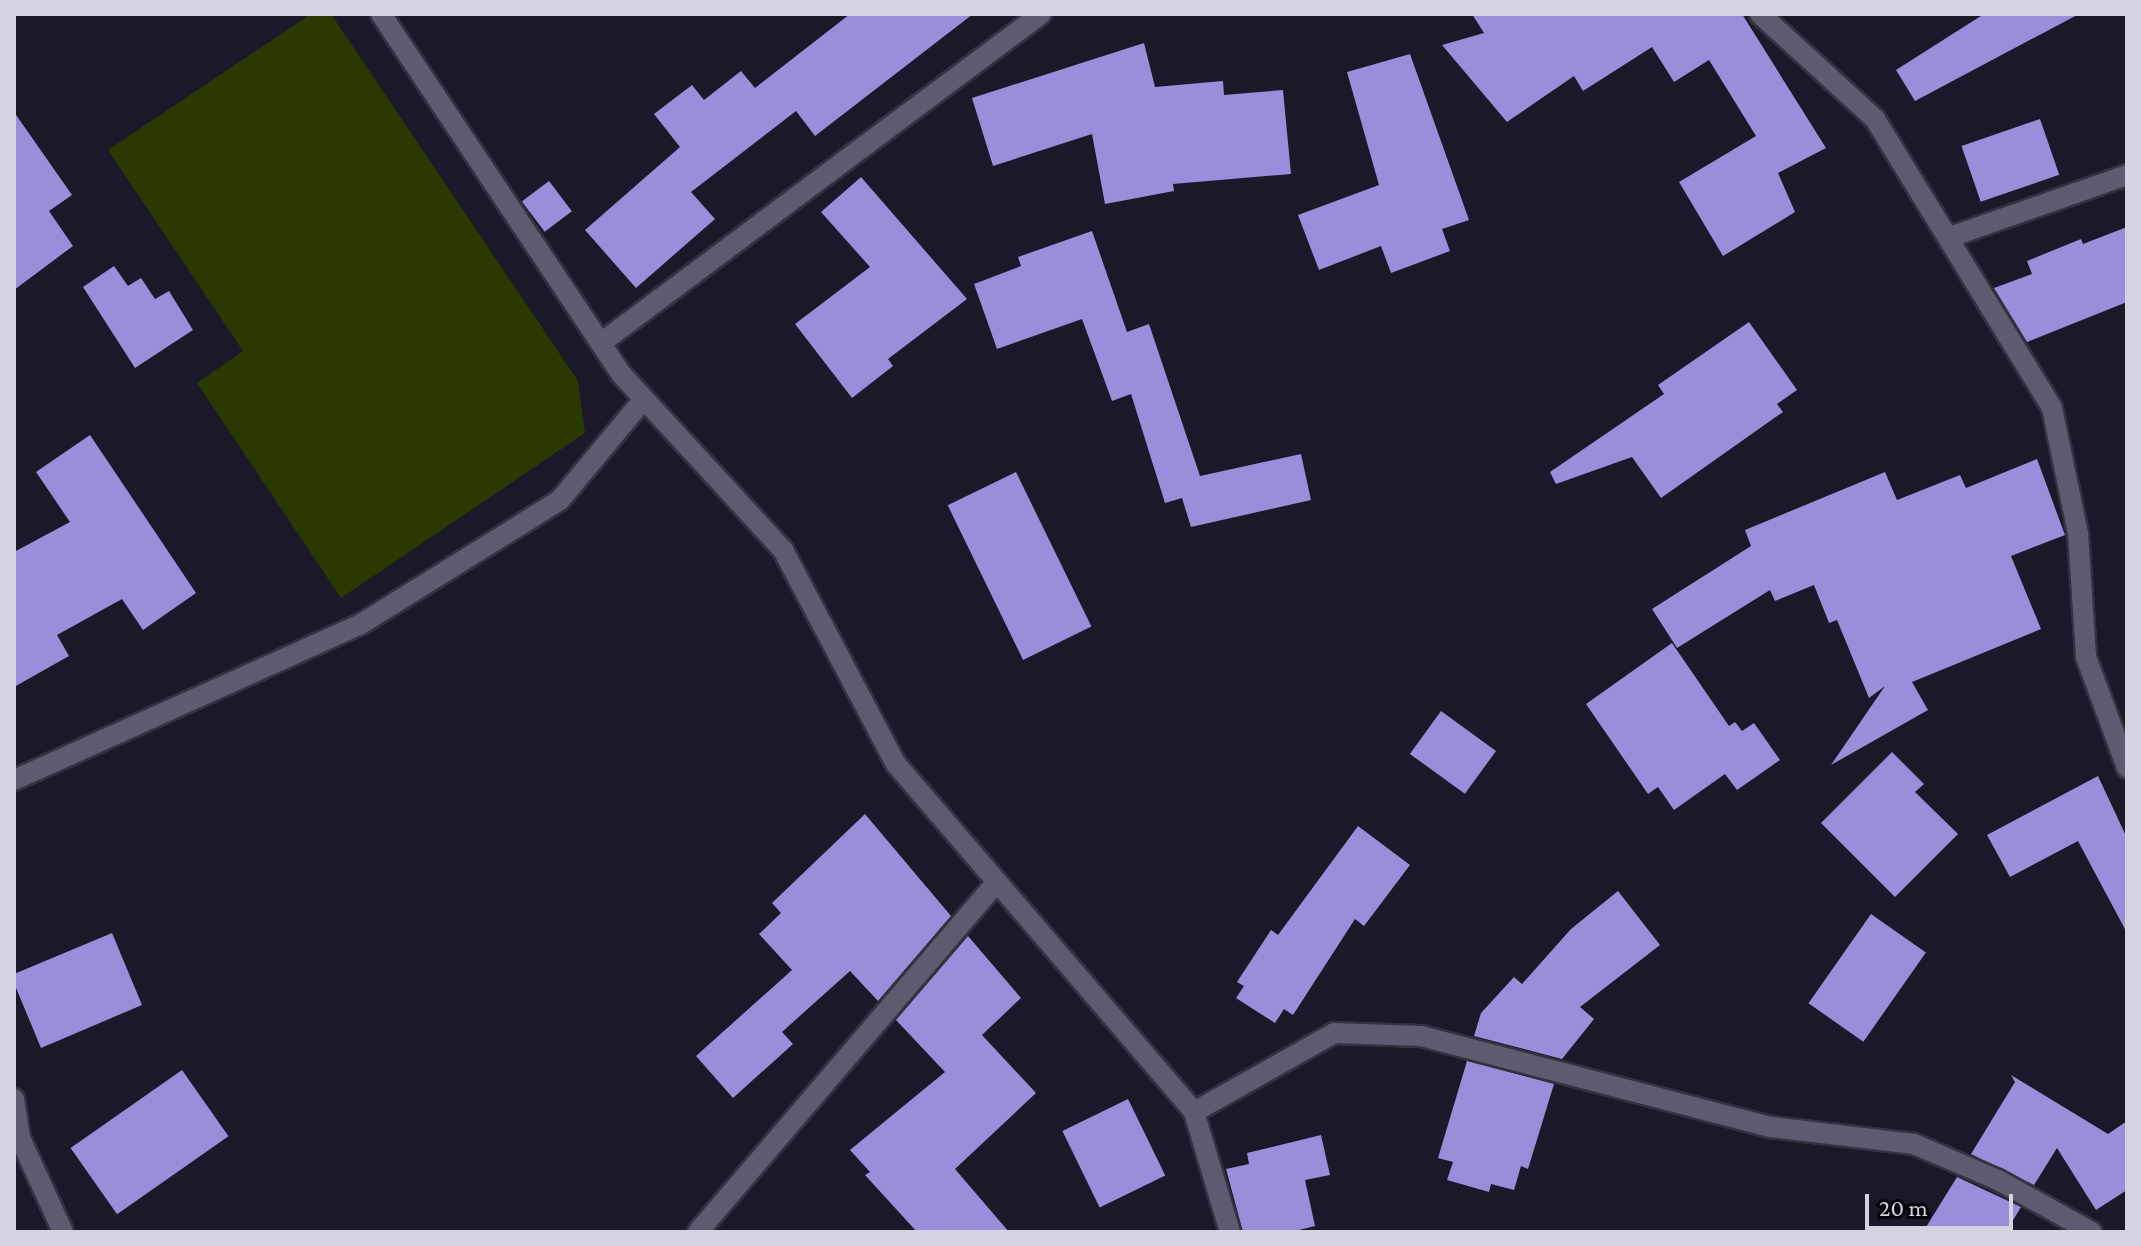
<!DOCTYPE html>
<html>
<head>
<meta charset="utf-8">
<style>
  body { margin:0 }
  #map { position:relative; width:2141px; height:1246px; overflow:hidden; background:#1b182a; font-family:"Crimson Pro",serif }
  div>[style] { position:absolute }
  .green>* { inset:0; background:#2a3900 }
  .building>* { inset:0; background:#9b8dda; transform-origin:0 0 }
  .roads { filter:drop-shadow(2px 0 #33323f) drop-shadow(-2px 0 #33323f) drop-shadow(0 2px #33323f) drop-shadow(0 -2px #33323f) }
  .service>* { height:20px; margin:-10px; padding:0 10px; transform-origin:10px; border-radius:10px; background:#5e5b70 }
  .minor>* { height:20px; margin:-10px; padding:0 10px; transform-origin:10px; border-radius:10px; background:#5e5b70 }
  span { translate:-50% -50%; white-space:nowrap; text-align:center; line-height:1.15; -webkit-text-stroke:8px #06050c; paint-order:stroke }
  .frame { position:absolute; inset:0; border:16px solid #d4d3df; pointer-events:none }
  .scale { position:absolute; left:1865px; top:1194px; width:148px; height:36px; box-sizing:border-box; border:4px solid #d4d3df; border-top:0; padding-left:10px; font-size:24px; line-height:28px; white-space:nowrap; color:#d4d3df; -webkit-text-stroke:6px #06050c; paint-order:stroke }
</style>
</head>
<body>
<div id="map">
  <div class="green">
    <div style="clip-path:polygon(311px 14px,331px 14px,578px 381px,585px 433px,341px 598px,197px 383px,243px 351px,108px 150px)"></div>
  </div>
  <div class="building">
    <div style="clip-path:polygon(850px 14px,973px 14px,815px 136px,796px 111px,691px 192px,715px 219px,636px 288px,585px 230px,680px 147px,654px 114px,692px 85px,704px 100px,741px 71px,755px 88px)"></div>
    <div style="clip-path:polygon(1472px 14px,1742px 14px,1826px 148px,1778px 173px,1795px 212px,1723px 256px,1679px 182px,1756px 136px,1709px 60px,1674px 82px,1652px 47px,1583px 91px,1574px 76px,1507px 122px,1442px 45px,1484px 33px)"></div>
    <div style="clip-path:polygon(1984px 14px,2079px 14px,1915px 101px,1896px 70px)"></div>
    <div style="clip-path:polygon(1144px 43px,1155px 87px,1223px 81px,1224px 95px,1283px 90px,1291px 174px,1173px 184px,1174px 191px,1105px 204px,1092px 134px,993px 166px,972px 98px)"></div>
    <div style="clip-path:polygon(1410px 54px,1469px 220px,1442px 229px,1450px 251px,1391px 273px,1381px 246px,1319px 270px,1298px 215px,1379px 185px,1347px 72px)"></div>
    <div style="clip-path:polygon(14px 112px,72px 195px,49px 211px,73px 246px,14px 290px)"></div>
    <div style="left:2040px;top:119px;width:59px;height:83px;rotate:71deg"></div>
    <div style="clip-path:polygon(861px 177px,967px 299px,888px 359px,893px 366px,852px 398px,795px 324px,870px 267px,821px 212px)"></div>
    <div style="left:549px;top:181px;width:38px;height:34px;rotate:53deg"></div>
    <div style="clip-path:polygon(2127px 227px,2127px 302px,2027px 342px,1994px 288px,2032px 274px,2027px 261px,2081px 239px,2083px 244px)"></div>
    <div style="clip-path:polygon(1092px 231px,1127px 332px,1149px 324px,1200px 476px,1301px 454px,1311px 500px,1191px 527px,1182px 498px,1165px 503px,1131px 394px,1112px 401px,1082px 319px,997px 349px,974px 284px,1021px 266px,1018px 257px)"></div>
    <div style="clip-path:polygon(114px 266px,128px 286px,141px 278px,155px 299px,169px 291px,193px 330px,135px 368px,83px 287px)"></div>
    <div style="clip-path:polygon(1749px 322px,1797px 390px,1777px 404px,1783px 412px,1661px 498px,1632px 457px,1556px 484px,1550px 472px,1664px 394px,1658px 385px)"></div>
    <div style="clip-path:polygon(90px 435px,196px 593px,143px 630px,122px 599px,57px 635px,69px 656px,14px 687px,14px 552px,70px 522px,36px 472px)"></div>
    <div style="clip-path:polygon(2037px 459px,2065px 535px,2011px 556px,2041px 629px,1912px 682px,1928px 710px,1831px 765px,1885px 686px,1869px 698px,1837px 620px,1829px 623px,1814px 585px,1775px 601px,1770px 590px,1677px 648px,1652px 609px,1751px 546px,1745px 530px,1885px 472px,1897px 500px,1960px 475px,1966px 488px)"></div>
    <div style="left:1016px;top:472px;width:172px;height:76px;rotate:64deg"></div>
    <div style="clip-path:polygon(1672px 643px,1729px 726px,1735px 722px,1742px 731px,1754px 723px,1780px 760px,1737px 790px,1725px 774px,1674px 810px,1658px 787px,1648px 794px,1586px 704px)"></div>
    <div style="left:1441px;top:711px;width:68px;height:53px;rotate:36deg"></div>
    <div style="clip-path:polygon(1892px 752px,1924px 784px,1915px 792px,1958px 834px,1895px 897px,1821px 823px)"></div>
    <div style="clip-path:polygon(2098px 776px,2127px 838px,2127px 933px,2078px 841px,2010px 877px,1987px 835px)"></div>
    <div style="clip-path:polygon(865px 814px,951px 916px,878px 1001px,850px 971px,782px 1032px,793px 1044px,733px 1098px,696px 1056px,792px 970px,759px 934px,781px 913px,772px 903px)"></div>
    <div style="clip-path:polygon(1358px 826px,1410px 865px,1364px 926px,1355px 919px,1293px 1015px,1284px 1009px,1275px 1023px,1236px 998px,1244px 986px,1237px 982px,1271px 930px,1278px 935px)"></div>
    <div style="clip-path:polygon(1618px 891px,1660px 945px,1580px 1007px,1594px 1019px,1562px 1059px,1474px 1036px,1481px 1013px,1514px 977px,1522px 984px,1571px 929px)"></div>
    <div style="left:1871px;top:914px;width:67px;height:109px;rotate:35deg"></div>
    <div style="clip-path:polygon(112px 933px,142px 1005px,41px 1048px,14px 983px,14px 974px)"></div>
    <div style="clip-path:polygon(968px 936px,1021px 998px,982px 1035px,1036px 1093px,955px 1169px,1009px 1232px,917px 1232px,865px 1175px,870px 1172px,850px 1150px,945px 1072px,896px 1020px)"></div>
    <div style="clip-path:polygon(1467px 1061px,1554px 1084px,1528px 1169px,1521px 1166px,1514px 1190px,1491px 1184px,1489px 1192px,1447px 1180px,1453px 1162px,1438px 1158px)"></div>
    <div style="left:182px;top:1070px;width:81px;height:136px;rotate:55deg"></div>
    <div style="clip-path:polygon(2011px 1075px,2108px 1134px,2127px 1121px,2127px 1190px,2096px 1210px,2057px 1148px,2034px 1185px,1971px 1154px,2015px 1082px)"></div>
    <div style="left:1128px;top:1099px;width:85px;height:73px;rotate:64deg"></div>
    <div style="clip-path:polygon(1321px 1135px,1330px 1175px,1305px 1180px,1315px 1226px,1291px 1232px,1243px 1232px,1226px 1169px,1249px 1164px,1247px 1153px)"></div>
    <div style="clip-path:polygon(1957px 1177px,2021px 1207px,2006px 1232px,1923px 1232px)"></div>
  </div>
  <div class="roads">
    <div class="service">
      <div style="left:14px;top:1099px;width:39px;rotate:81deg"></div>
      <div style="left:20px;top:1138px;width:103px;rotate:65.4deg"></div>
      <div style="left:1194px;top:1112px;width:161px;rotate:-29.4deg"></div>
      <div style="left:1334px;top:1033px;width:87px;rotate:2deg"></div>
      <div style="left:1421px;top:1036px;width:362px;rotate:14.6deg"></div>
      <div style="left:1771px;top:1127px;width:144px;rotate:6.8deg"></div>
      <div style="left:1914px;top:1144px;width:91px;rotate:23.2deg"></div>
      <div style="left:1998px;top:1180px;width:107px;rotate:29deg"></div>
    </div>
    <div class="minor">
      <div style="left:381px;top:14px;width:434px;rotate:56.3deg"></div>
      <div style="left:622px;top:375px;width:238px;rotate:47.4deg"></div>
      <div style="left:783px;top:550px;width:242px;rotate:62.2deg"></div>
      <div style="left:896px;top:764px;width:458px;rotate:49.4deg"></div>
      <div style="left:1194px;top:1112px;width:125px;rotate:73.3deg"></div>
      <div style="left:1760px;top:14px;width:156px;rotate:42.4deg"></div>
      <div style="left:1875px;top:119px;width:339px;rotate:58.5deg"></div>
      <div style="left:2052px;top:408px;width:128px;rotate:78.3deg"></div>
      <div style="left:2078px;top:533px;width:124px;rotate:86.3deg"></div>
      <div style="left:2086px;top:657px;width:118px;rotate:69.7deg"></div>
      <div style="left:1950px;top:237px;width:188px;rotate:-19.3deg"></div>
      <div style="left:601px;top:343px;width:549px;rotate:-36.79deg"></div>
      <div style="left:14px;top:780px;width:380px;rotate:-24.2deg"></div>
      <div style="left:361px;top:624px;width:234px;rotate:-31.9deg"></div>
      <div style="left:560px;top:500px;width:131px;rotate:-50.3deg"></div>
      <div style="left:698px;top:1232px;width:460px;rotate:-49.5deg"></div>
    </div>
  </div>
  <div class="frame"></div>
  <div class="scale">20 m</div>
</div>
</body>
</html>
